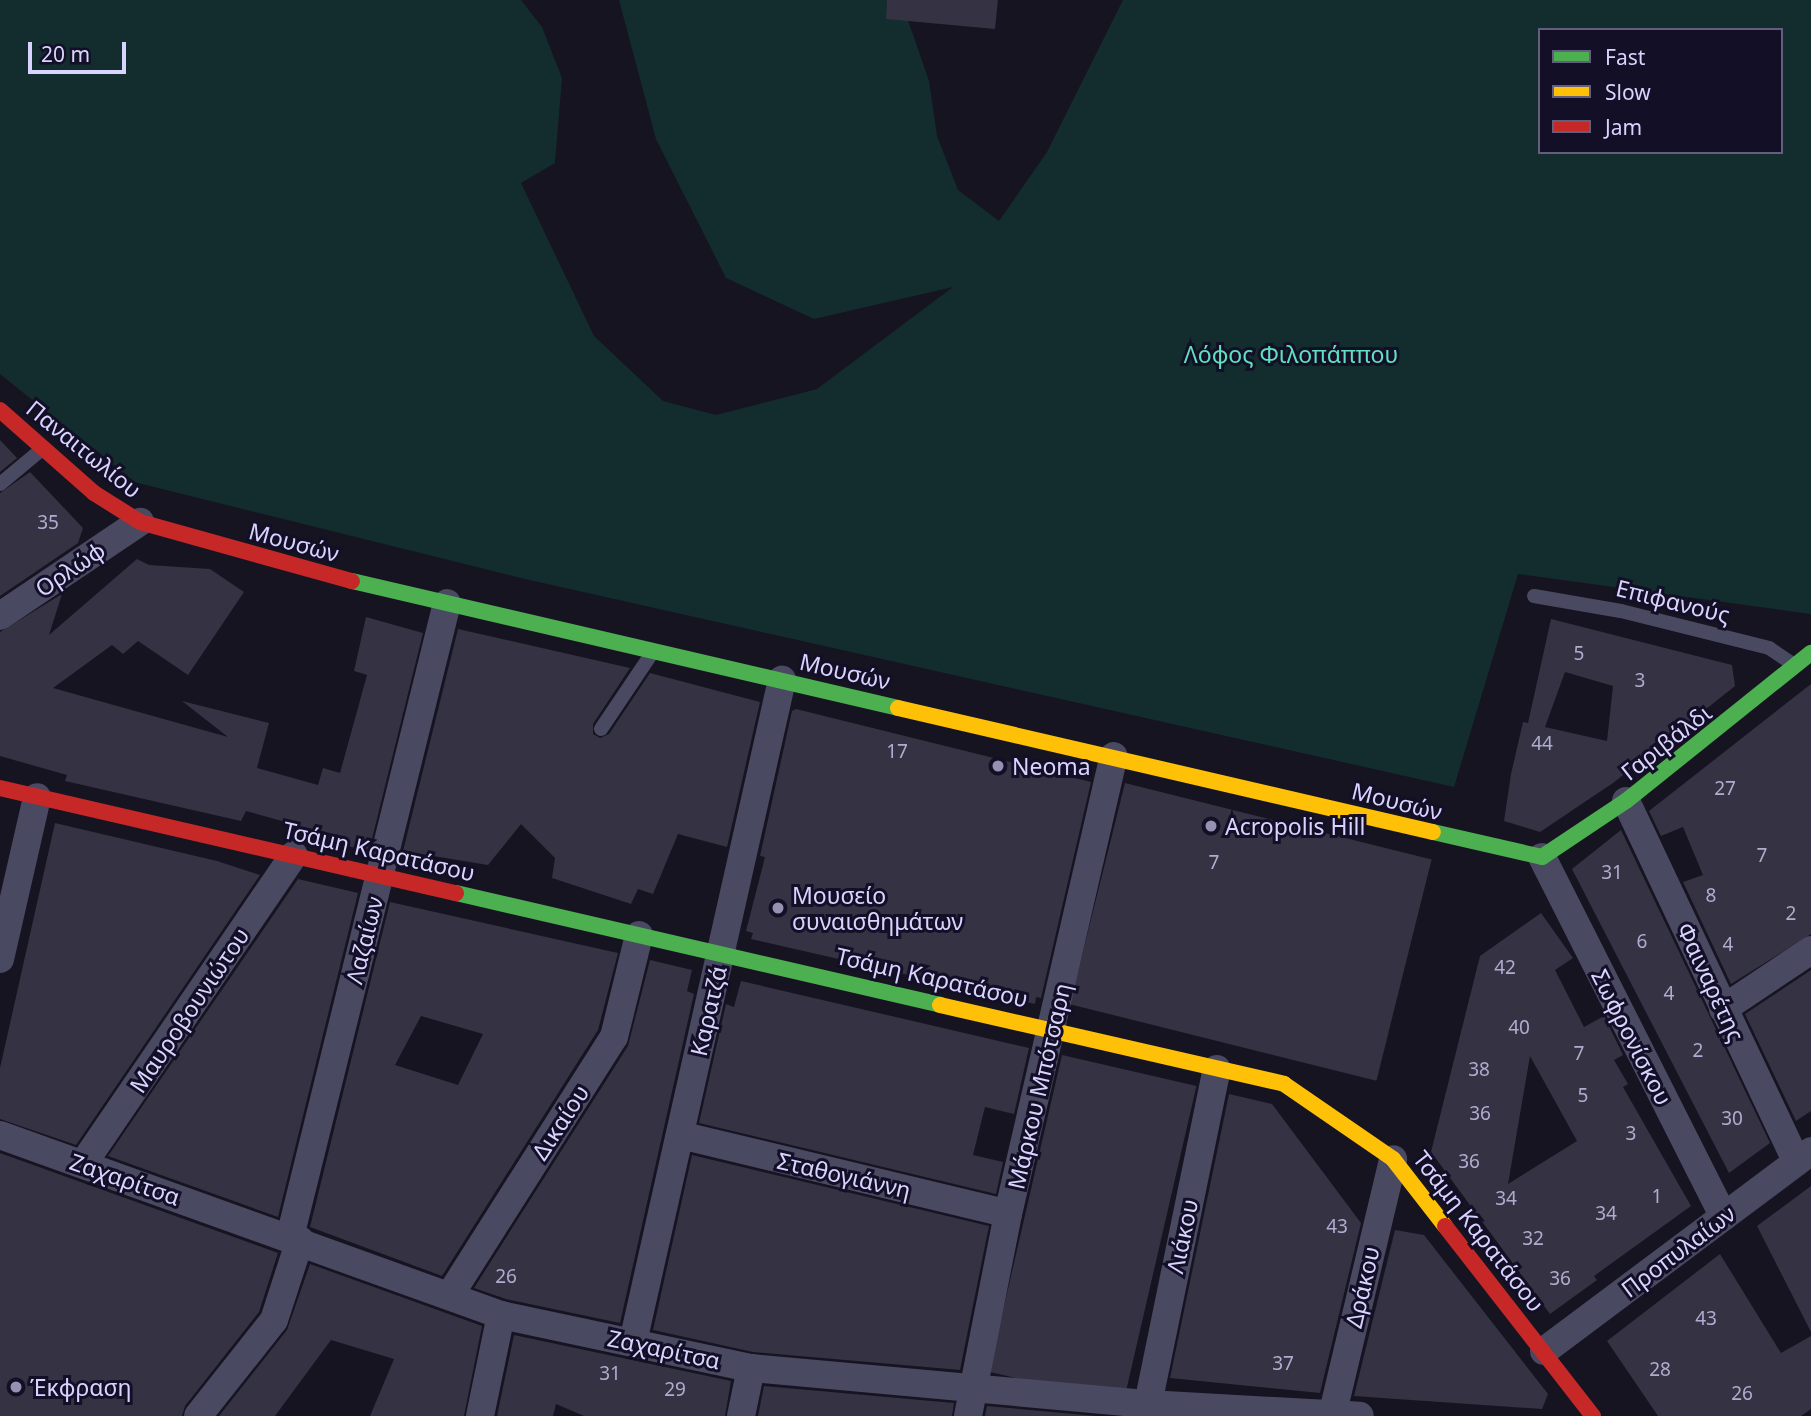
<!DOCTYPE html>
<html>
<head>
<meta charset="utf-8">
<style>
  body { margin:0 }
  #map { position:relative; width:1811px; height:1416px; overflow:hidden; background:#161421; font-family:"Noto Sans",sans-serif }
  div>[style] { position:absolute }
  .green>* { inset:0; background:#132c2d }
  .building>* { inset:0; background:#343243; transform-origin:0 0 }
  .lane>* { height:14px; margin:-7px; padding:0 7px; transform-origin:7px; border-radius:7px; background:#4a4962 }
  .street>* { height:28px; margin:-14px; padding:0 14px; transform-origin:14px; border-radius:14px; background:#4a4962 }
  .fast>* { height:16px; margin:-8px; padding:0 8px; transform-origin:8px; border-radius:8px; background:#4caf50 }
  .slow>* { height:16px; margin:-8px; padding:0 8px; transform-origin:8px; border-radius:8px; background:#ffc107 }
  .jam>* { height:16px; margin:-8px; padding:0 8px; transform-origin:8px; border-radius:8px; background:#c62828 }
  .dots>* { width:19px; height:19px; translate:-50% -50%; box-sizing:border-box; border:4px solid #130f26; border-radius:50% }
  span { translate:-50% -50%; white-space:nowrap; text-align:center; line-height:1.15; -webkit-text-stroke:6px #130f26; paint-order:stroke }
  .number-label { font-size:19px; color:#b0acd0 }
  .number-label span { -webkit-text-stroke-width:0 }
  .park-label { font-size:23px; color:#5fe0c0 }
  .street-label { font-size:23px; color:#d9d4ff }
  .poi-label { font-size:23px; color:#d9d4ff }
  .left { translate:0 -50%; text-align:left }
  .legend { position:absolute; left:1538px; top:28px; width:245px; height:126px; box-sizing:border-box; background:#130f26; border:2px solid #625e7d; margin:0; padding:9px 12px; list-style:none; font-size:21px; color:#d9d4ff }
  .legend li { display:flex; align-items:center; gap:14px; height:35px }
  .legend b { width:35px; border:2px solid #625e7d }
  .scale { position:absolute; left:28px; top:42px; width:98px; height:32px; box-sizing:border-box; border:4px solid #d9d4ff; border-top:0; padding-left:9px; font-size:21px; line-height:24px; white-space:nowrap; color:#d9d4ff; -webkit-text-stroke:5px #130f26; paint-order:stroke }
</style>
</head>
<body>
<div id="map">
  <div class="green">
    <div style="clip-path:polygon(evenodd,0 0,521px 0,542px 27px,562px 78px,555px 163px,521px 183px,594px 336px,663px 401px,716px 415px,817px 389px,953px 287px,814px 319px,726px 278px,656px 139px,619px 0,901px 0,929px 81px,937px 136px,958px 190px,999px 221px,1047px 152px,1123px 0,1811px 0,1811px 614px,1518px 574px,1454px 787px,525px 579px,134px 482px,0 374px,0 0,1540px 30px,1781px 30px,1781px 152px,1540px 152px,1540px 30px)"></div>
  </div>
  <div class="building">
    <div style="clip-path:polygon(887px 0,998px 0,995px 29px,886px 19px)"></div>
    <div style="clip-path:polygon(0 440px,17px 458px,0 472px)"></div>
    <div style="clip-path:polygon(30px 472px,83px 528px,78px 543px,0 596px,0 493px)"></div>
    <div style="clip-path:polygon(137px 559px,149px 565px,210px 569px,244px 592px,188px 675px,138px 641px,123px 654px,112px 645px,53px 688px,228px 737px,182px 701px,269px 723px,257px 768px,318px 785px,323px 768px,340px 773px,367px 675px,354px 671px,366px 617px,423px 633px,369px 851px,317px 839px,321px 832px,246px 811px,241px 821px,65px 781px,67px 775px,0 756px,0 632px,62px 594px,49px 635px)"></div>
    <div style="clip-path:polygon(evenodd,1551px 619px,1732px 665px,1735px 686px,1613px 783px,1540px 832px,1504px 821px,1511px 774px,1523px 722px,1528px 723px,1551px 619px,1565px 672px,1613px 686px,1607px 741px,1545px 727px,1565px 672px)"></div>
    <div style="clip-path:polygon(458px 629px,630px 668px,593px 724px,593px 734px,600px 738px,609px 734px,650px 673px,760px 702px,727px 847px,678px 834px,653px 894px,638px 889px,631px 904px,552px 878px,555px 858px,521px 824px,488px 865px,403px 851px)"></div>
    <div style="clip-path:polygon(1811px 684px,1811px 934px,1731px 984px,1683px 882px,1703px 875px,1683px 827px,1661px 836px,1649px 811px)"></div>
    <div style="clip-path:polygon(796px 709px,1091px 782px,1041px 998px,1036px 997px,1035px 1004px,751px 939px,753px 933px,746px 931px,765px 857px,760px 856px,792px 711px)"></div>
    <div style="left:1125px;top:783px;width:316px;height:228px;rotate:14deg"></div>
    <div style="clip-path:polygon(55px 823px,217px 861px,260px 875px,76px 1145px,0 1119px,0 1068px)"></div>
    <div style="clip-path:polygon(1621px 830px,1770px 1143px,1729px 1173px,1572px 869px)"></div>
    <div style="clip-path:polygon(298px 879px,358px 893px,278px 1217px,108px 1156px)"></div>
    <div style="clip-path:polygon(evenodd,390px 902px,618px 953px,598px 1030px,442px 1276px,310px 1227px,390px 902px,421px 1016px,483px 1034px,458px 1085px,395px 1065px,421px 1016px)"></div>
    <div style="clip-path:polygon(evenodd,1541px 913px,1573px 958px,1555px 970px,1584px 1027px,1604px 1016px,1623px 1055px,1614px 1060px,1628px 1084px,1623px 1087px,1691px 1206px,1594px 1276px,1597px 1280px,1550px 1314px,1431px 1152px,1480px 956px,1541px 913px,1530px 1056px,1577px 1141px,1508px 1184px,1530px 1056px)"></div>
    <div style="clip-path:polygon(650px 960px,692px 970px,687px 991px,694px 994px,620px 1323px,506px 1299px,474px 1288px,628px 1046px)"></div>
    <div style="clip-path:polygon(1811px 970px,1811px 1111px,1796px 1121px,1745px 1014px)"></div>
    <div style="clip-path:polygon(741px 981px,1029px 1048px,1014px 1114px,985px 1107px,973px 1155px,1003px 1162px,996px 1194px,699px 1123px,726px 1004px,734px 1007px)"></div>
    <div style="left:1062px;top:1055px;width:138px;height:325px;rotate:13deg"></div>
    <div style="clip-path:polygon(1229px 1094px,1272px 1104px,1361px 1223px,1320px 1393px,1170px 1378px)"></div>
    <div style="clip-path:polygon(0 1153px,278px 1253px,259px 1312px,185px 1406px,182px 1416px,0 1416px)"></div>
    <div style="clip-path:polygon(692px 1155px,989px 1226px,960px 1370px,753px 1352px,653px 1330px)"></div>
    <div style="clip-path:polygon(1811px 1186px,1811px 1332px,1757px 1226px)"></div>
    <div style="clip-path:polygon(1395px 1230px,1424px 1235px,1548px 1394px,1542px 1409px,1354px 1396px)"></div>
    <div style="clip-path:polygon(1720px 1254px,1781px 1353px,1811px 1336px,1811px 1409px,1801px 1416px,1658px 1416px,1607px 1341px)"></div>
    <div style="clip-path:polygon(310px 1264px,482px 1326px,464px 1416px,370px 1416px,394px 1359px,331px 1340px,275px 1416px,219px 1416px,287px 1330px)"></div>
    <div style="clip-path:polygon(514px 1335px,731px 1381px,725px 1416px,584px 1416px,556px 1404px,553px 1416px,497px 1416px)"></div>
    <div style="clip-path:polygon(764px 1386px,954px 1403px,952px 1416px,758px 1416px)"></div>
    <div style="clip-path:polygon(987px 1406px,1096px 1416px,985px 1416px)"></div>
  </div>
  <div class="lane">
    <div style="left:0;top:484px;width:53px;rotate:-39.7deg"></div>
    <div style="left:1534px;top:596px;width:88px;rotate:9.8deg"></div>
    <div style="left:1621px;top:611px;width:153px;rotate:14deg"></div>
    <div style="left:1769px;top:648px;width:30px;rotate:34deg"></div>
    <div style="left:601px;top:729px;width:92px;rotate:-56.1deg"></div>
  </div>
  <div class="street">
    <div style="left:0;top:616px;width:169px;rotate:-33.9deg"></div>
    <div style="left:1626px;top:801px;width:399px;rotate:64.7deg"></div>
    <div style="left:1542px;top:857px;width:403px;rotate:63.2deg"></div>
    <div style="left:0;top:959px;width:166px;rotate:-77.1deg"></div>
    <div style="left:1723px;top:1009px;width:106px;rotate:-33.8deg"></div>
    <div style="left:0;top:1135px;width:532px;rotate:19.76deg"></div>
    <div style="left:501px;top:1315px;width:256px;rotate:12deg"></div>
    <div style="left:751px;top:1368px;width:399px;rotate:5.2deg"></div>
    <div style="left:1148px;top:1404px;width:212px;rotate:3.2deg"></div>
    <div style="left:680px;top:1135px;width:337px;rotate:13.5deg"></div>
    <div style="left:83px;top:1164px;width:374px;rotate:-55.7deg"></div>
    <div style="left:290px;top:1237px;width:653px;rotate:-76.09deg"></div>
    <div style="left:450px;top:1295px;width:306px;rotate:-57.6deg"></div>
    <div style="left:614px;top:1037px;width:105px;rotate:-76.2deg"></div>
    <div style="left:633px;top:1342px;width:679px;rotate:-77.32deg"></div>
    <div style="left:1544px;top:1351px;width:334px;rotate:-36.8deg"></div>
    <div style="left:1148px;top:1404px;width:342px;rotate:-78.4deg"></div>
    <div style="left:198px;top:1416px;width:122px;rotate:-51.6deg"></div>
    <div style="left:274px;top:1320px;width:84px;rotate:-72deg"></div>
    <div style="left:480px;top:1416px;width:103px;rotate:-78.3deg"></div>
    <div style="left:741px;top:1416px;width:49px;rotate:-78.2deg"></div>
    <div style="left:968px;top:1416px;width:206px;rotate:-78.8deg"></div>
    <div style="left:1008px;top:1214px;width:470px;rotate:-77deg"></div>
    <div style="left:1332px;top:1416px;width:264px;rotate:-76.6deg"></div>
  </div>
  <div class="fast">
    <div style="left:352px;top:581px;width:561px;rotate:13.09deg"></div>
    <div style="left:1433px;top:832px;width:112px;rotate:12.9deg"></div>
    <div style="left:1542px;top:857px;width:101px;rotate:-33.7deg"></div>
    <div style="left:1626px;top:801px;width:237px;rotate:-38.7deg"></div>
    <div style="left:456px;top:893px;width:497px;rotate:13deg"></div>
  </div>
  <div class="slow">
    <div style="left:898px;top:708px;width:549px;rotate:13.05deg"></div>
    <div style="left:940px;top:1005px;width:353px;rotate:12.9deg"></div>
    <div style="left:1284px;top:1084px;width:132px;rotate:34.5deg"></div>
    <div style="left:1393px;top:1159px;width:85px;rotate:52.2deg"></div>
  </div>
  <div class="jam">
    <div style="left:0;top:410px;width:125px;rotate:41.4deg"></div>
    <div style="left:94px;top:493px;width:54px;rotate:32.2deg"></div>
    <div style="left:140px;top:522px;width:220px;rotate:15.6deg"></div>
    <div style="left:0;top:788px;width:468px;rotate:13deg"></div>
    <div style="left:1445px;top:1226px;width:241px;rotate:52.1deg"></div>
  </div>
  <div class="dots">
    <div style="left:998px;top:766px;background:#9591b1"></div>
    <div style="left:1211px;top:826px;background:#9591b1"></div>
    <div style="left:778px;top:908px;background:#9591b1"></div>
    <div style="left:16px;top:1387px;background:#9591b1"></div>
  </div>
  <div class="number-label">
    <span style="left:48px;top:523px">35</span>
    <span style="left:1579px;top:654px">5</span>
    <span style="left:1640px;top:681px">3</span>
    <span style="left:1542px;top:744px">44</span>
    <span style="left:897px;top:752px">17</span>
    <span style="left:1725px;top:789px">27</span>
    <span style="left:1762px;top:856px">7</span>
    <span style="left:1214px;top:863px">7</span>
    <span style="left:1612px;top:873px">31</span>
    <span style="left:1711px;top:896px">8</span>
    <span style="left:1791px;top:914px">2</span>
    <span style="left:1642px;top:942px">6</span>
    <span style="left:1728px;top:945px">4</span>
    <span style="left:1505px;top:968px">42</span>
    <span style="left:1669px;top:994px">4</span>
    <span style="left:1519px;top:1028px">40</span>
    <span style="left:1698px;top:1051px">2</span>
    <span style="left:1579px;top:1054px">7</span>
    <span style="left:1479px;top:1070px">38</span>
    <span style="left:1583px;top:1096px">5</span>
    <span style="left:1480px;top:1114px">36</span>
    <span style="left:1732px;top:1119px">30</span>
    <span style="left:1631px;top:1134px">3</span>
    <span style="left:1469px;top:1162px">36</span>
    <span style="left:1657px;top:1197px">1</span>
    <span style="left:1506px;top:1199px">34</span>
    <span style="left:1606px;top:1214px">34</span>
    <span style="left:1337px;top:1227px">43</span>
    <span style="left:1533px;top:1239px">32</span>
    <span style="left:506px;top:1277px">26</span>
    <span style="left:1560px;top:1279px">36</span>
    <span style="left:1706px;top:1319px">43</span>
    <span style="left:1283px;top:1364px">37</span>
    <span style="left:1660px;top:1370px">28</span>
    <span style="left:610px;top:1374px">31</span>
    <span style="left:675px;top:1390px">29</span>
    <span style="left:1742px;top:1394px">26</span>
  </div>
  <div class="park-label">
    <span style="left:1291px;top:354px">Λόφος Φιλοπάππου</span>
  </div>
  <div class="street-label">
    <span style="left:84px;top:449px;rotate:39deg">Παναιτωλίου</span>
    <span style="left:294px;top:542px;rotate:15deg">Μουσών</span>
    <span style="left:70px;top:569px;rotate:-34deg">Ορλώφ</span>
    <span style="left:1673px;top:601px;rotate:14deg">Επιφανούς</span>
    <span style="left:845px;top:671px;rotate:13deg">Μουσών</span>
    <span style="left:1666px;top:742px;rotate:-38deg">Γαριβάλδι</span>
    <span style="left:1397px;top:801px;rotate:14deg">Μουσών</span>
    <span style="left:379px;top:851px;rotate:13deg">Τσάμη Καρατάσου</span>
    <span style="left:364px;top:940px;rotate:-76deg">Λαζαίων</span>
    <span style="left:932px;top:977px;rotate:13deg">Τσάμη Καρατάσου</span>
    <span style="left:1711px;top:982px;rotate:65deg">Φαιναρέτης</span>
    <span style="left:189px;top:1010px;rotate:-56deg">Μαυροβουνιώτου</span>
    <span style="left:708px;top:1011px;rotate:-77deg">Καρατζά</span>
    <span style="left:1632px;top:1037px;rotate:63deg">Σωφρονίσκου</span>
    <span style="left:1039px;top:1086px;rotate:-77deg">Μάρκου Μπότσαρη</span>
    <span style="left:560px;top:1122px;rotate:-57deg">Δικαίου</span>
    <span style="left:844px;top:1175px;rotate:13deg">Σταθογιάννη</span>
    <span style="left:125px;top:1179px;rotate:19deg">Ζαχαρίτσα</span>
    <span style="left:1479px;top:1231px;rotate:52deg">Τσάμη Καρατάσου</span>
    <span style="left:1182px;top:1236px;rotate:-78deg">Λιάκου</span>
    <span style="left:1678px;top:1251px;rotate:-37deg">Προπυλαίων</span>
    <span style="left:1362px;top:1287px;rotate:-77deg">Δράκου</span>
    <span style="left:664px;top:1349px;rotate:12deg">Ζαχαρίτσα</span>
  </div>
  <div class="poi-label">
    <span class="left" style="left:1012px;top:766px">Neoma</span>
    <span class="left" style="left:1225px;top:826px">Acropolis Hill</span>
    <span class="left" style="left:792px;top:908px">Μουσείο<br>συναισθημάτων</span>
    <span class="left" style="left:30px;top:1387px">Έκφραση</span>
  </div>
  <ul class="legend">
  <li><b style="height:9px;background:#4caf50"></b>Fast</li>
  <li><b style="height:9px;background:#ffc107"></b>Slow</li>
  <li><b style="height:9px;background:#c62828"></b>Jam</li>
  </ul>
  <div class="scale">20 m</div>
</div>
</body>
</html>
